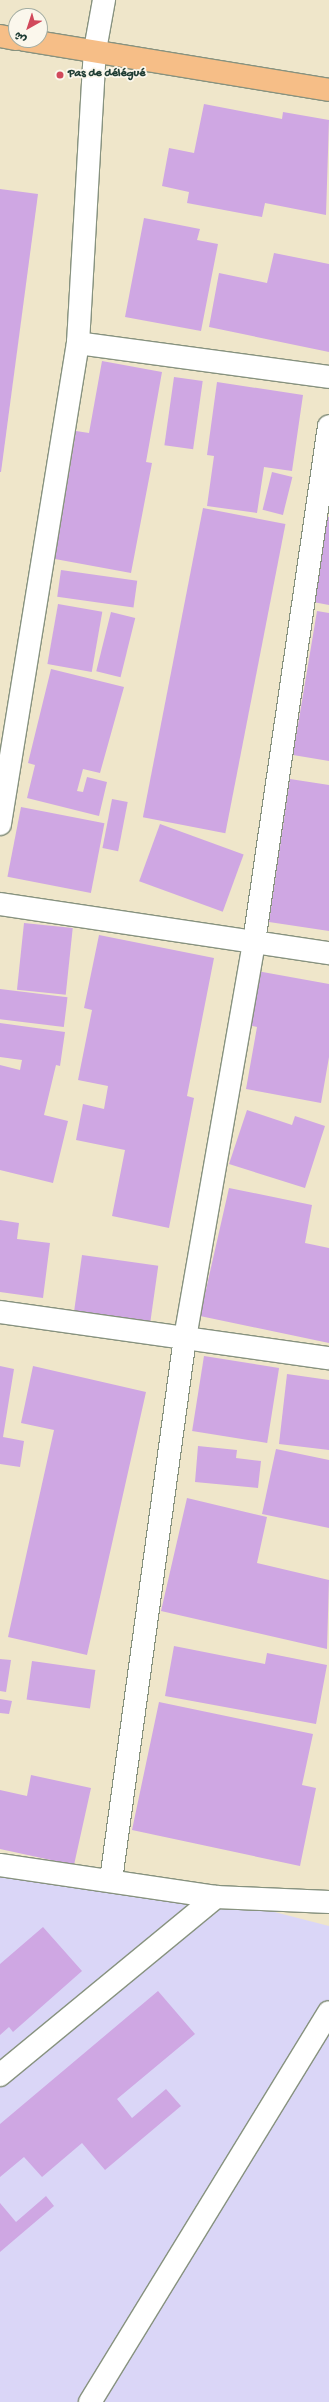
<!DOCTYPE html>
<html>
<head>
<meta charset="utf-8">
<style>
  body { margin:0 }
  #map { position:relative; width:329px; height:2402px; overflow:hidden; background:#efe6ca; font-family:"Gochi Hand","Playpen Sans Arabic",sans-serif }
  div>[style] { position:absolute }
  .built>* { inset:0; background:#dad6f7 }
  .building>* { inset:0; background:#cfa7e3; transform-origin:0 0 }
  .roads { filter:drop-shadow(1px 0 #87927f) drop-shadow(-1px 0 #87927f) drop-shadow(0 1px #87927f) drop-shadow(0 -1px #87927f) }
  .minor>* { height:22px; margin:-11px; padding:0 11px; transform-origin:11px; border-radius:11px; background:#fff }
  .major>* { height:22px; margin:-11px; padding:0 11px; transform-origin:11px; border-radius:11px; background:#f6be87 }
  .dots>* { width:11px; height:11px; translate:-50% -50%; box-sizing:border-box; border:2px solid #fbf7ec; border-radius:50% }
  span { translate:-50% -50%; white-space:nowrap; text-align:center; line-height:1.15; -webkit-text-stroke:3.5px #fbf7ec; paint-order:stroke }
  .poi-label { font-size:12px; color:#1f3d34; font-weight:700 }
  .left { translate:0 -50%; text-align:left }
  .north { position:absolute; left:8px; top:8px; width:40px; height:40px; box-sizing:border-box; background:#fbf7ec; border:1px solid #a3ada2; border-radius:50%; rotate:219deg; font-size:11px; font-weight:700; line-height:16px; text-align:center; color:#1f3d34 }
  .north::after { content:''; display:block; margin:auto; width:14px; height:18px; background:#d1495b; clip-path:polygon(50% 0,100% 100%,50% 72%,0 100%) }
</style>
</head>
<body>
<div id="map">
  <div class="built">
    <div style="clip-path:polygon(0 1866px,216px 1897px,329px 1926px,329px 2402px,0 2402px)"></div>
  </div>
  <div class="building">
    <div style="clip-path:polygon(204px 104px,282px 119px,283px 112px,329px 120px,326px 215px,265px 203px,262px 217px,187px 203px,189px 192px,162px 186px,169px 148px,194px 153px)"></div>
    <div style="clip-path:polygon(0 189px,38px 194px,1px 472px,0 472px)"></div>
    <div style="clip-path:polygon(144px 218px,200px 229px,197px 240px,218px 244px,201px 331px,125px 317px)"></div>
    <div style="clip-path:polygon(274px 253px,329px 264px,329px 352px,209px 327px,219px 273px,267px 283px)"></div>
    <div style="clip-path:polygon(102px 361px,162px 372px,146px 462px,152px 463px,131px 573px,55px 559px,76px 431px,89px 433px)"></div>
    <div style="left:174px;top:377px;width:29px;height:69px;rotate:8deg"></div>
    <div style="clip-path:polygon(217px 382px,303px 395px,292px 471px,264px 467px,257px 513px,207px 506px,214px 456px,207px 455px)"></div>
    <div style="left:272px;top:472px;width:21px;height:39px;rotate:14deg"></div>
    <div style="left:203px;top:508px;width:84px;height:315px;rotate:11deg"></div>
    <div style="clip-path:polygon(328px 517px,329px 517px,329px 605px,313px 602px)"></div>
    <div style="left:61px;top:570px;width:77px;height:27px;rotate:8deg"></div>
    <div style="left:58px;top:604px;width:45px;height:61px;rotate:10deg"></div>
    <div style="clip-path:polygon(317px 611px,329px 613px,329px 761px,293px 755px)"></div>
    <div style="left:111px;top:612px;width:25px;height:61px;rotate:14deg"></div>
    <div style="clip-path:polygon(51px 669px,124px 687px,100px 773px,83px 769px,77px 791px,83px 792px,87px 777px,107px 782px,99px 816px,27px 798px,35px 765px,28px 763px)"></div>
    <div style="clip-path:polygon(290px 779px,329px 785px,329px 931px,269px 922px)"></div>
    <div style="left:112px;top:799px;width:16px;height:50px;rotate:11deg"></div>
    <div style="left:21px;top:807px;width:85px;height:71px;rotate:11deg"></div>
    <div style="left:160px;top:824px;width:89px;height:61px;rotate:20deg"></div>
    <div style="left:24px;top:923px;width:49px;height:67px;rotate:6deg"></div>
    <div style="clip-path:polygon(99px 935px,214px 958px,187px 1096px,194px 1098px,169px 1228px,112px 1216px,125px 1150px,76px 1140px,83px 1104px,104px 1109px,108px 1086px,78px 1080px,92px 1010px,84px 1008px)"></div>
    <div style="clip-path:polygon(257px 971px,329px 984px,329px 1057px,321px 1103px,246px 1089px,257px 1027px,248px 1025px)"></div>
    <div style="left:0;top:989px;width:68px;height:30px;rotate:7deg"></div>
    <div style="clip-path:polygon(0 1023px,65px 1032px,60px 1066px,56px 1065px,44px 1115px,68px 1121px,53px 1183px,0 1170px,0 1065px,20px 1070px,22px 1060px,0 1057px)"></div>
    <div style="clip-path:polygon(247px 1110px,292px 1125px,295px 1116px,325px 1126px,305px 1188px,229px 1164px)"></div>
    <div style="clip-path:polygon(229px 1188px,312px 1205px,305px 1243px,329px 1248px,329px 1343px,200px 1316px)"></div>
    <div style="clip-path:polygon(0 1220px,19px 1223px,17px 1239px,50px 1243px,43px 1298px,0 1292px)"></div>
    <div style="left:82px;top:1255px;width:77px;height:61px;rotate:8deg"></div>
    <div style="left:204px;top:1356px;width:76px;height:76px;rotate:9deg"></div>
    <div style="clip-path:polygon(0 1366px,14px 1369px,3px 1437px,24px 1441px,20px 1467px,0 1464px)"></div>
    <div style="clip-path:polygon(33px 1366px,146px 1392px,87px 1655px,8px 1637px,54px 1430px,21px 1423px)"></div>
    <div style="clip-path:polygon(287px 1374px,329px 1380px,329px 1450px,279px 1444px)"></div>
    <div style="clip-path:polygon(198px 1446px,237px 1450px,236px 1458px,261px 1461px,258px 1488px,195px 1482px)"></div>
    <div style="clip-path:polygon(276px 1449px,329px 1460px,329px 1528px,262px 1514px)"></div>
    <div style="clip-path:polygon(187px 1498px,267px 1517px,257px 1563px,329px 1580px,327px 1649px,161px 1611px)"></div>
    <div style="clip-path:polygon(174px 1646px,265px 1664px,267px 1653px,327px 1665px,316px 1724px,165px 1696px)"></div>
    <div style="clip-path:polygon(0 1659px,11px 1660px,6px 1692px,0 1691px)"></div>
    <div style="left:32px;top:1661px;width:64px;height:39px;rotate:8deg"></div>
    <div style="clip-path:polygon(0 1699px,12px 1701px,9px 1714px,0 1713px)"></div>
    <div style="clip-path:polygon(159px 1702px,313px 1734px,302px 1785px,316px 1788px,300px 1866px,132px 1830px)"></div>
    <div style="clip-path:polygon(31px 1775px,91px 1788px,74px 1865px,0 1849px,0 1790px,27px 1796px)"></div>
    <div style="clip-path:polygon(43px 1927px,82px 1971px,13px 2032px,9px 2027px,0 2035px,0 1964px)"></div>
    <div style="clip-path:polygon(158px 1991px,195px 2034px,117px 2099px,132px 2118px,166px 2089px,181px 2106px,105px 2170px,82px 2143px,42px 2177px,24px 2157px,0 2177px,0 2124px)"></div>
    <div style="clip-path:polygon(46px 2196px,54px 2206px,0 2252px,0 2203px,16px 2222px)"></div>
  </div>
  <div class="roads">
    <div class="minor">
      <div style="left:78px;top:343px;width:253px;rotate:7.7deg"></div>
      <div style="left:0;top:824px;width:487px;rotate:-80.8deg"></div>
      <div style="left:78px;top:343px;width:293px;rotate:-86.7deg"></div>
      <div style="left:95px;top:50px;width:51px;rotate:-79.8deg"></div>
      <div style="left:0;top:904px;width:333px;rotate:8.5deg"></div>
      <div style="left:0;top:1312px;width:332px;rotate:8deg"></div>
      <div style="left:0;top:1865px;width:218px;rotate:8.4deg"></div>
      <div style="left:216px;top:1897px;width:113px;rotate:2.5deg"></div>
      <div style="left:111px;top:1880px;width:547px;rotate:-82.23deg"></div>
      <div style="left:185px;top:1338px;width:402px;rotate:-80.1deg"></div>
      <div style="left:254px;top:942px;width:521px;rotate:-81.73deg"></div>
      <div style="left:0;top:2075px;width:280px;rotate:-39.5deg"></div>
      <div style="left:90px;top:2402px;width:457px;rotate:-58.5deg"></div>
    </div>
    <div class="major">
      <div style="left:0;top:36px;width:16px;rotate:11deg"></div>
      <div style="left:25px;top:40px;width:308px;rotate:9.3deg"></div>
    </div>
  </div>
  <div class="dots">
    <div style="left:60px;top:75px;background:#d1495b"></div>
  </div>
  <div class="poi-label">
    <span class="left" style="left:68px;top:75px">Pas de délégué</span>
  </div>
  <div class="north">ش</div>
</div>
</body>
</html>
